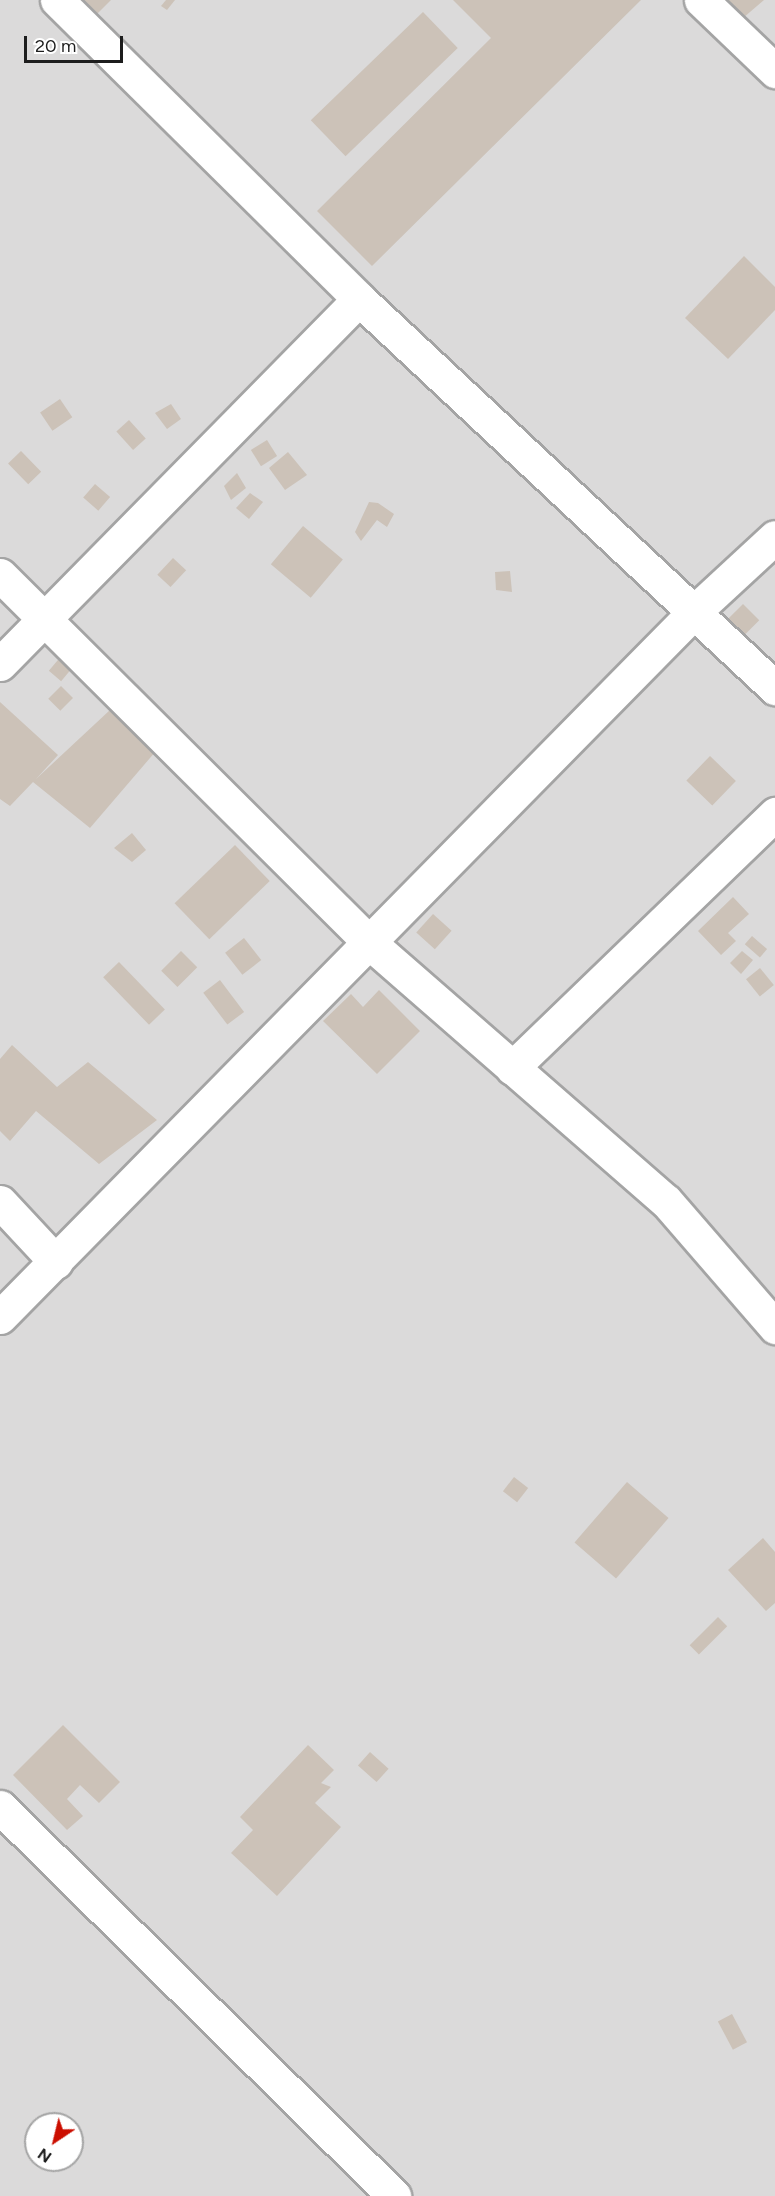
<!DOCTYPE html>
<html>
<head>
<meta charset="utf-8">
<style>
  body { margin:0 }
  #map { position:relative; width:775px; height:2196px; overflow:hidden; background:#efece2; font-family:Figtree,sans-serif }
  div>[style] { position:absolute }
  .residential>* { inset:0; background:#dbdada }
  .building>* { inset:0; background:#ccc2b8; transform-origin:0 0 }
  .roads { filter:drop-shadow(2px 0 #a4a4a4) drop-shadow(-2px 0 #a4a4a4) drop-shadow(0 2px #a4a4a4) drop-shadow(0 -2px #a4a4a4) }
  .minor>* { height:33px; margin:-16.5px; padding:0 16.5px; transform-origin:16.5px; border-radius:16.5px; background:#fff }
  span { translate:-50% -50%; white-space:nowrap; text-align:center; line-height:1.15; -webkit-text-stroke:4.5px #fff; paint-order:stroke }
  .north { position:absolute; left:24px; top:2112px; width:60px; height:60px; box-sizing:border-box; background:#fff; border:2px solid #a5a5a5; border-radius:50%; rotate:215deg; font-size:16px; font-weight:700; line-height:24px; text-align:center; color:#1d1d1d }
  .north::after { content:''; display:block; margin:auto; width:21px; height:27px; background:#cb0e00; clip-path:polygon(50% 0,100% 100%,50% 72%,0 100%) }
  .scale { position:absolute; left:24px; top:36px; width:99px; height:27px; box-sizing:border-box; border:3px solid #1d1d1d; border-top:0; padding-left:8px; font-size:18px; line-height:21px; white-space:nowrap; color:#1d1d1d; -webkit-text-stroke:4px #fff; paint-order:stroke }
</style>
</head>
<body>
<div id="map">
  <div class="residential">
    <div style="clip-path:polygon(evenodd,0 0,775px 0,775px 2196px,0 2196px,0 0,36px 2124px,72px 2124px,72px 2160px,36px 2160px,36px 2124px)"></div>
  </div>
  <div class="building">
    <div style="clip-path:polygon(77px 0,111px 0,90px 21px)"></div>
    <div style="clip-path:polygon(166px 0,175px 0,167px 10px,161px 6px)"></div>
    <div style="clip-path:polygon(453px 0,641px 0,372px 266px,317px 211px,491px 38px)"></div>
    <div style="clip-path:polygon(728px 0,764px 0,743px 18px)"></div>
    <div style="left:423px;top:12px;width:50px;height:156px;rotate:46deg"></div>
    <div style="clip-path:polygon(744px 256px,775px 287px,775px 310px,728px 359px,685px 318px)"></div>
    <div style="left:60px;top:399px;width:22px;height:24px;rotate:56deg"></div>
    <div style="clip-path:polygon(171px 404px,181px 419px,167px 429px,155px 413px)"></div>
    <div style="left:129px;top:420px;width:25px;height:17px;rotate:48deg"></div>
    <div style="left:267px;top:440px;width:19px;height:19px;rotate:58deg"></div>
    <div style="left:21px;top:451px;width:29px;height:18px;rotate:46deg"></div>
    <div style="clip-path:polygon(288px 452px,307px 475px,285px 490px,269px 468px)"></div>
    <div style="clip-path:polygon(237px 473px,246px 488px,231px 500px,224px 486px)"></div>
    <div style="left:95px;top:484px;width:20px;height:18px;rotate:41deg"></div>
    <div style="clip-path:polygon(250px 493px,263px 502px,249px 519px,236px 508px)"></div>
    <div style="clip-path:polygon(369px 502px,378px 503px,394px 514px,387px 527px,377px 520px,361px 541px,355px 532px)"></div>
    <div style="left:303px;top:526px;width:52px;height:50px;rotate:40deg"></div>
    <div style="left:173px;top:558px;width:18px;height:23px;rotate:43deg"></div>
    <div style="clip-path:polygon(510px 571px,512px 592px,496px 590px,495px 572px)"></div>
    <div style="left:743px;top:604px;width:23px;height:33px;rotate:45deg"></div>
    <div style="left:63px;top:654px;width:16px;height:22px;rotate:40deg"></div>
    <div style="left:61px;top:686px;width:17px;height:18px;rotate:45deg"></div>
    <div style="clip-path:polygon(0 702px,58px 755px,36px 779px,110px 710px,156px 751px,90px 828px,33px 782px,10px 806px,0 799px)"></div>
    <div style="left:710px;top:756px;width:36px;height:34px;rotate:44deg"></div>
    <div style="clip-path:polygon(132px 833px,146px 850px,132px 862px,114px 848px)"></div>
    <div style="left:235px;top:845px;width:50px;height:84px;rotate:46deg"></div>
    <div style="clip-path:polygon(733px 897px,749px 914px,728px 933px,736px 941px,721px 955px,698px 931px)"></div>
    <div style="left:433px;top:914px;width:25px;height:25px;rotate:42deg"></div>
    <div style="left:752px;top:936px;width:20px;height:11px;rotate:41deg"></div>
    <div style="left:244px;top:938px;width:28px;height:24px;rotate:52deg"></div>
    <div style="left:181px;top:951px;width:23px;height:28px;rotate:45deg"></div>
    <div style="clip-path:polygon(742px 951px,753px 960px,741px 974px,730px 963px)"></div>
    <div style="left:119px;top:962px;width:66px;height:22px;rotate:46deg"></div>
    <div style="left:760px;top:968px;width:22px;height:18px;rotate:51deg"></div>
    <div style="left:220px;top:980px;width:40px;height:21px;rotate:53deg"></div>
    <div style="clip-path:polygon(379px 990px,420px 1031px,377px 1074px,323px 1021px,351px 994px,363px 1007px)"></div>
    <div style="clip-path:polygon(12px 1045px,57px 1087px,88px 1062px,157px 1120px,99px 1164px,36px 1111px,10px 1141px,0 1131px,0 1059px)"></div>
    <div style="left:514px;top:1477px;width:18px;height:18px;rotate:38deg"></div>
    <div style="left:627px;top:1482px;width:55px;height:80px;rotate:41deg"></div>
    <div style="clip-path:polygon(763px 1538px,775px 1552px,775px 1603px,766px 1611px,728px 1570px)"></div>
    <div style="left:718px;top:1617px;width:13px;height:40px;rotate:45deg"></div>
    <div style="clip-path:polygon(63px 1725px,120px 1782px,99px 1803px,80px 1785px,67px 1799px,83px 1816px,67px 1830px,13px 1775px)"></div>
    <div style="clip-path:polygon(308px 1745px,334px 1770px,321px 1783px,331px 1787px,315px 1803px,341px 1827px,277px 1896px,231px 1853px,253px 1830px,240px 1817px)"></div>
    <div style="left:370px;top:1752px;width:25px;height:18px;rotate:42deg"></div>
    <div style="left:732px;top:2014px;width:32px;height:16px;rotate:62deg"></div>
  </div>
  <div class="roads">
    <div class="minor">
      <div style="left:57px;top:0;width:425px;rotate:44.7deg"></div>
      <div style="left:359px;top:299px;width:570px;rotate:43.08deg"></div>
      <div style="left:701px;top:0;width:103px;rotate:43.8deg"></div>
      <div style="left:0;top:575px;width:523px;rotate:44.85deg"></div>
      <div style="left:371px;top:944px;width:391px;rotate:41.1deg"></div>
      <div style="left:666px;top:1201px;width:167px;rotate:49.1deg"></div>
      <div style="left:0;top:664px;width:512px;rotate:-45.47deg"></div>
      <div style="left:512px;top:1068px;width:366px;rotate:-44deg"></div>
      <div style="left:0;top:1202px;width:82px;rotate:47deg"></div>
      <div style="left:0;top:1317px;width:989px;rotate:-45.45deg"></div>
      <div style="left:694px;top:612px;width:110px;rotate:-42.8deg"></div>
      <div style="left:0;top:1807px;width:554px;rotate:44.63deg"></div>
    </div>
  </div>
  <div class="north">N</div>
  <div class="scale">20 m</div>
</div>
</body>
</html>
